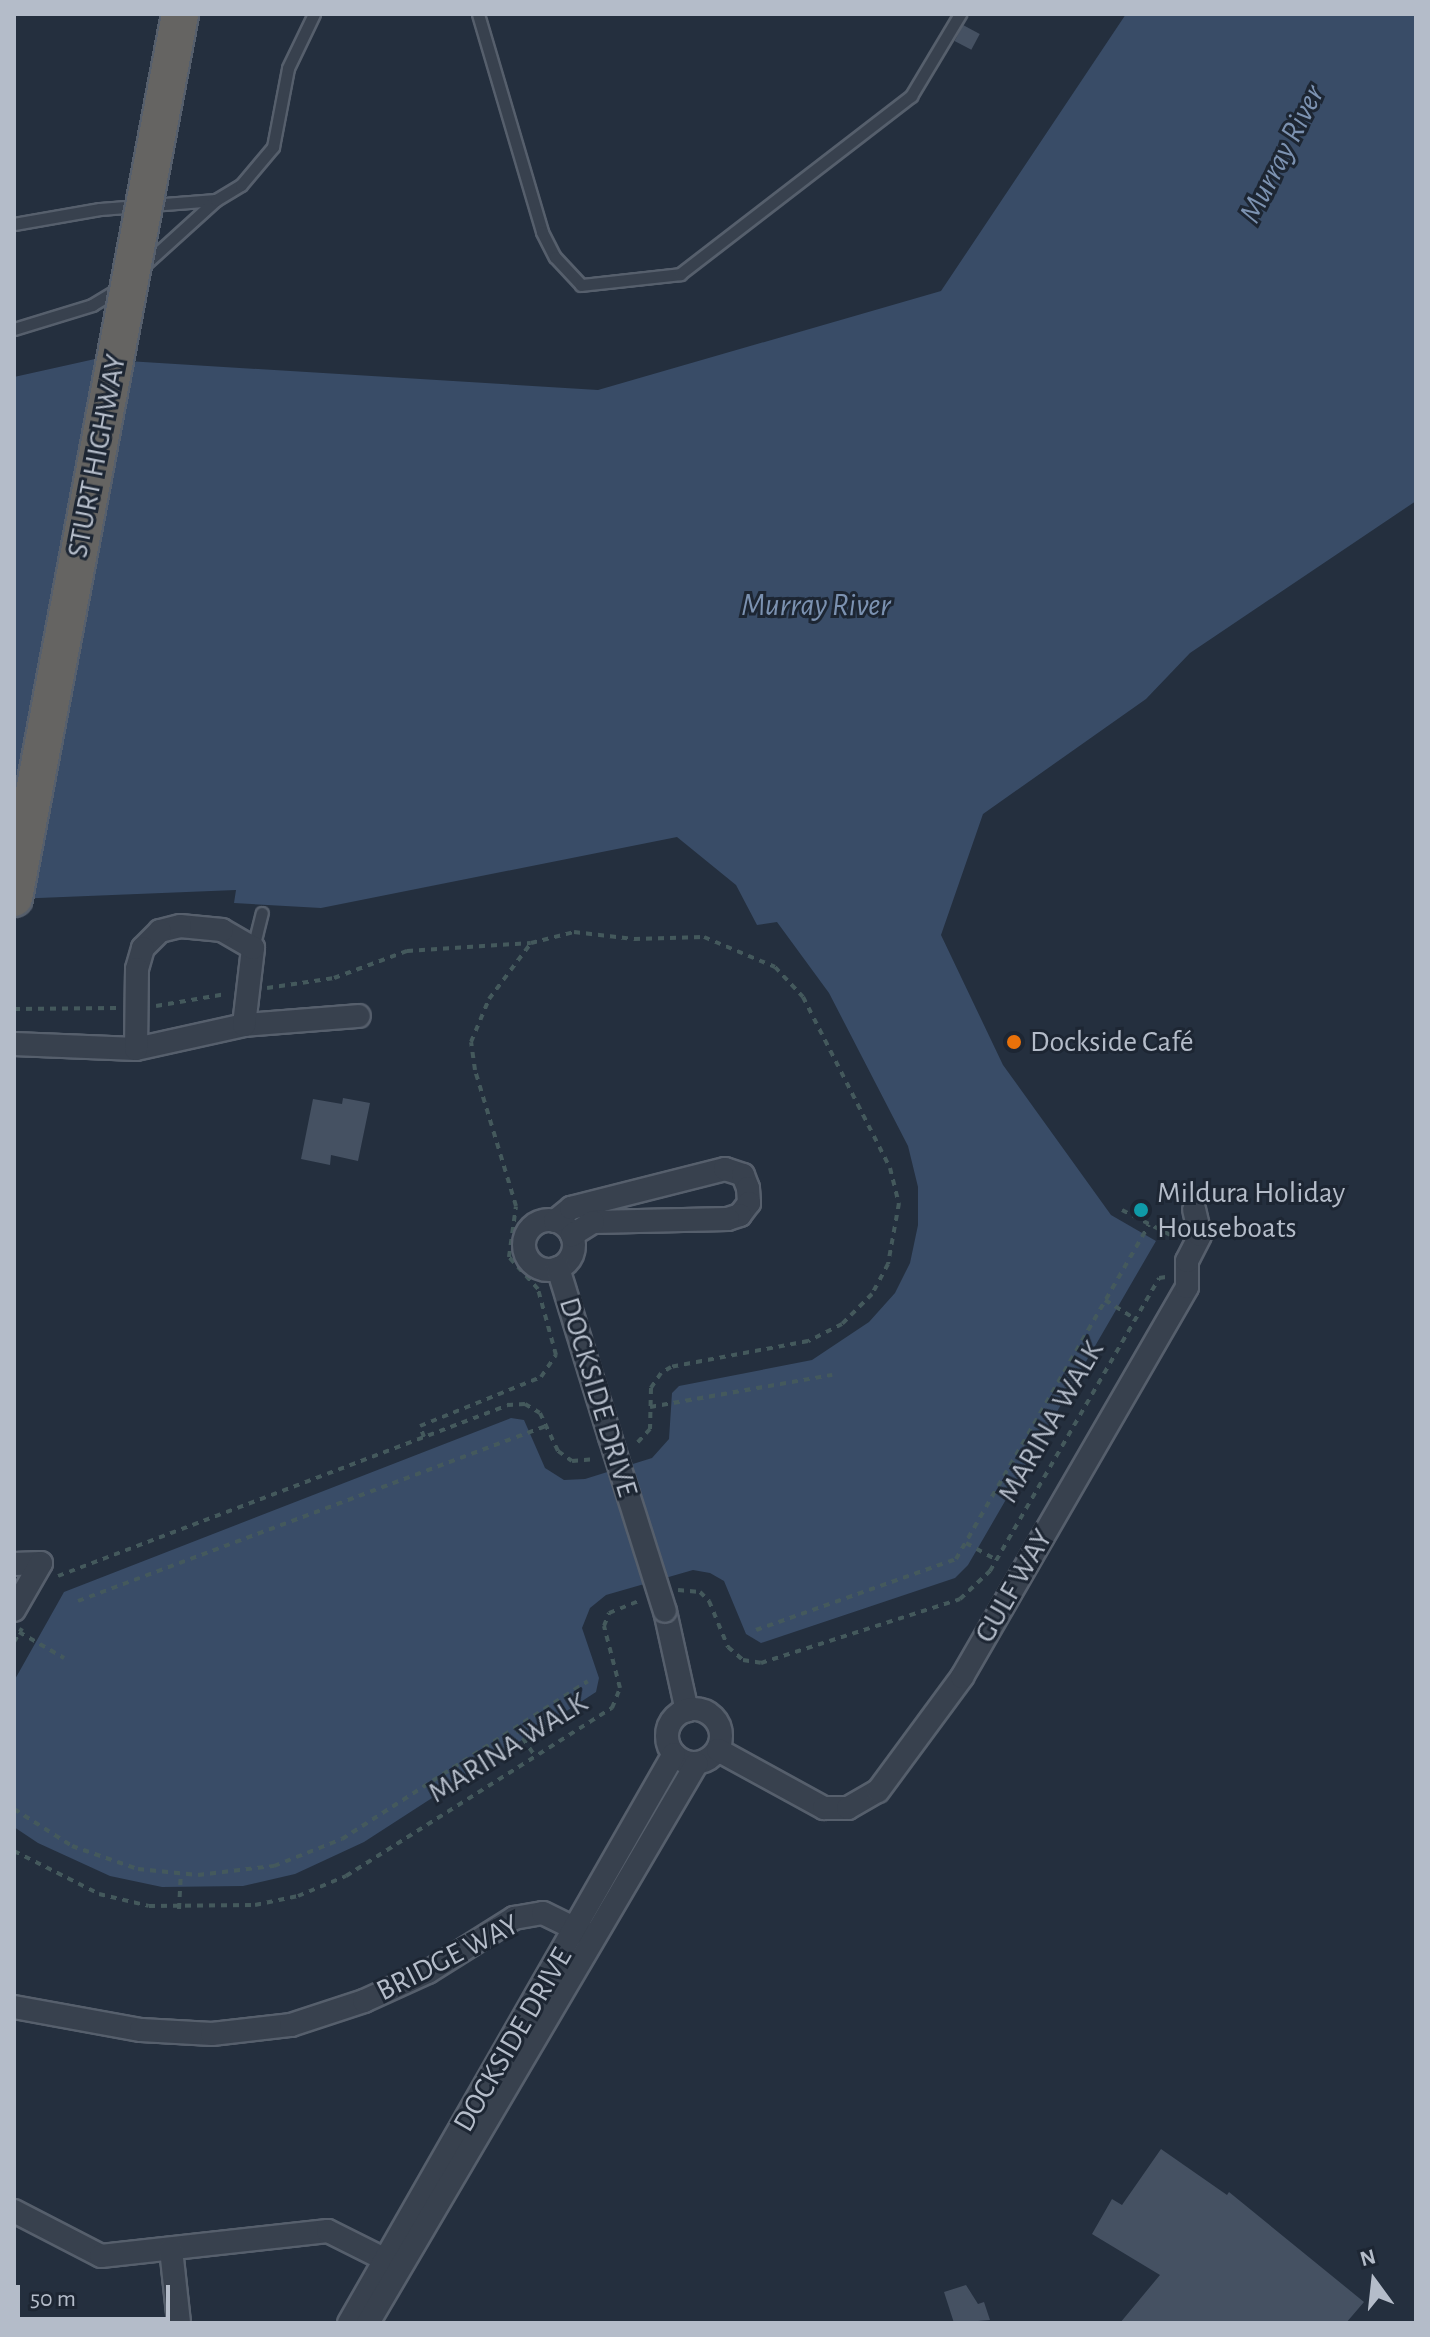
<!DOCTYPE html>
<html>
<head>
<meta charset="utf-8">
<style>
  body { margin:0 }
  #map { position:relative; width:1430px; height:2337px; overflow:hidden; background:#242f3e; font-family:"Alegreya Sans",sans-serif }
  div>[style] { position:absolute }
  .water>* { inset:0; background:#394c67 }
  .building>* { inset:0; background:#455162; transform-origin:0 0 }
  .path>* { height:4px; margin-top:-2px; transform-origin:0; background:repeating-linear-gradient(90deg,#44595c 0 6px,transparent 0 12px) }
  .roads { filter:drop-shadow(2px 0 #565f6c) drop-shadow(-2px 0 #565f6c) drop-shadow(0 2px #565f6c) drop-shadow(0 -2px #565f6c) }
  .service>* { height:11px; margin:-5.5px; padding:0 5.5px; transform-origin:5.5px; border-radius:5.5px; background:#38414e }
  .minor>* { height:22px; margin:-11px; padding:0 11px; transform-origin:11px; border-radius:11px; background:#38414e }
  .minor>.ring { margin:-11px; padding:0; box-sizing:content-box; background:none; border:22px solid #38414e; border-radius:50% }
  .bridges { filter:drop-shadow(2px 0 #565f6c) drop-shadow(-2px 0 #565f6c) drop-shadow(0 2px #565f6c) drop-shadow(0 -2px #565f6c) }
  .minor-bridge>* { height:22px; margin:-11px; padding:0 11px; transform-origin:11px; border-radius:11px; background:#38414e }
  .trunk-bridge>* { height:36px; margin:-18px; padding:0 18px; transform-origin:18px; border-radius:18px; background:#656462 }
  .dots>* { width:22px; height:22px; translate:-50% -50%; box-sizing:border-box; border:4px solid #1d2633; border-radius:50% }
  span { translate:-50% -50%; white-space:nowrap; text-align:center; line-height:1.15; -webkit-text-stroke:6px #1d2633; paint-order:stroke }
  .street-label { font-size:30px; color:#b4bcc9 }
  .poi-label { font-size:30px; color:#b4bcc9 }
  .left { translate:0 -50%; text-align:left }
  .water-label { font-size:32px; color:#7c92b1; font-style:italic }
  .frame { position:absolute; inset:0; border:16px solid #b4bcc9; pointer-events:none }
  .north { position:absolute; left:1334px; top:2241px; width:80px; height:80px; -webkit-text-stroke:6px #1d2633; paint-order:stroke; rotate:345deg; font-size:22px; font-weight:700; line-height:32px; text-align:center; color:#b4bcc9 }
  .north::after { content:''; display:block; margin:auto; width:28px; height:36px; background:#b4bcc9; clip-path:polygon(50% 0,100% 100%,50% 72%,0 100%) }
  .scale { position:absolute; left:16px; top:2285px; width:154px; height:36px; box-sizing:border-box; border:4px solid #b4bcc9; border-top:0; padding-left:10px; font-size:24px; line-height:28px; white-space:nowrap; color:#b4bcc9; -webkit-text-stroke:6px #1d2633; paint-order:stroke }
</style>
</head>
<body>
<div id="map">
  <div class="water">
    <div style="clip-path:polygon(1126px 14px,1416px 14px,1416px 501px,1190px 653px,1146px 699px,983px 814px,941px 935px,1003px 1065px,1111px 1215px,1156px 1241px,968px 1565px,955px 1578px,761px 1643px,746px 1634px,724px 1581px,710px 1573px,693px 1570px,606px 1595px,590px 1608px,582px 1628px,599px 1678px,596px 1692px,364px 1842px,295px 1874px,243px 1886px,162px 1887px,110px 1876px,38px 1843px,14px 1827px,14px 1681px,64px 1592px,511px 1418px,524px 1420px,545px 1468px,564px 1480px,585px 1479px,652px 1458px,669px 1439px,672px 1393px,679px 1386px,812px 1360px,869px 1322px,895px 1293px,910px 1263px,918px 1225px,918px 1187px,908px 1146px,829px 993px,777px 922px,757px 925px,736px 885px,677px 837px,321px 908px,234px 903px,236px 890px,14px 899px,14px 377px,95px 359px,598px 390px,941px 291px)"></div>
  </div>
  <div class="building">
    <div style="left:963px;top:25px;width:19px;height:18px;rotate:28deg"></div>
    <div style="clip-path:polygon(343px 1098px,370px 1103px,358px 1161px,331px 1155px,330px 1165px,301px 1159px,313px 1099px,342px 1104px)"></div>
    <div style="clip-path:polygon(1161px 2149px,1227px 2195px,1229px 2192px,1364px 2302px,1346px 2323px,1120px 2323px,1160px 2275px,1092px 2234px,1112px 2199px,1122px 2205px)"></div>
    <div style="clip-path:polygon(966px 2285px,978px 2304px,984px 2302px,990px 2320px,954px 2323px,944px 2292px)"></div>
  </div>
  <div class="path">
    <div style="left:267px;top:988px;width:68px;rotate:-8.5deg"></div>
    <div style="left:334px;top:978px;width:78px;rotate:-20.3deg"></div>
    <div style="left:407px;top:951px;width:124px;rotate:-3.7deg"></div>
    <div style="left:531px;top:943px;width:44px;rotate:-14.3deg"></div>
    <div style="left:574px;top:932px;width:60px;rotate:6.7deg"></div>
    <div style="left:634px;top:939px;width:70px;rotate:-1.6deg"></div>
    <div style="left:704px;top:937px;width:77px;rotate:22.9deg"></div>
    <div style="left:775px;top:967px;width:41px;rotate:47deg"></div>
    <div style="left:803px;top:997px;width:192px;rotate:63deg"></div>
    <div style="left:890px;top:1168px;width:36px;rotate:76deg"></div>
    <div style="left:899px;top:1203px;width:62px;rotate:100.2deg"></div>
    <div style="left:888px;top:1264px;width:34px;rotate:118deg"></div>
    <div style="left:872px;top:1294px;width:42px;rotate:135deg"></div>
    <div style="left:842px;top:1324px;width:38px;rotate:153deg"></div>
    <div style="left:808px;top:1341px;width:139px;rotate:169.3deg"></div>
    <div style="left:671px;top:1367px;width:12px;rotate:149deg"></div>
    <div style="left:661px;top:1373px;width:18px;rotate:124deg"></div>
    <div style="left:651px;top:1388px;width:41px;rotate:91.4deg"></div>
    <div style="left:650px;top:1429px;width:23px;rotate:133deg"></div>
    <div style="left:156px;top:1006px;width:71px;rotate:-9.7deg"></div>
    <div style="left:14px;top:1009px;width:102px;rotate:-0.6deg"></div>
    <div style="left:1122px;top:1210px;width:61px;rotate:27.4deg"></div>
    <div style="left:1105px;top:1300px;width:36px;rotate:32deg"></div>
    <div style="left:650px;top:1407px;width:185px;rotate:-10deg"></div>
    <div style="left:424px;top:1437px;width:12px;rotate:-110deg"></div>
    <div style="left:420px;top:1426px;width:131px;rotate:-22deg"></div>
    <div style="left:541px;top:1377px;width:27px;rotate:-56deg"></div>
    <div style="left:556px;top:1355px;width:68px;rotate:-105.3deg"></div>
    <div style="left:538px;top:1289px;width:43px;rotate:-132.2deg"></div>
    <div style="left:509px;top:1257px;width:51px;rotate:-82.2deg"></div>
    <div style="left:516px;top:1206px;width:142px;rotate:-106.8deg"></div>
    <div style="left:475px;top:1070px;width:28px;rotate:-98deg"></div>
    <div style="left:471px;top:1042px;width:47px;rotate:-67.3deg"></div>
    <div style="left:489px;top:999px;width:70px;rotate:-53.1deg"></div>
    <div style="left:966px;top:1543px;width:33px;rotate:29deg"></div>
    <div style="left:58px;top:1576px;width:480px;rotate:-20.8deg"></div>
    <div style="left:507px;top:1405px;width:18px;rotate:-3deg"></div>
    <div style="left:525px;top:1404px;width:17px;rotate:31deg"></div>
    <div style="left:540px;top:1413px;width:42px;rotate:64.7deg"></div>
    <div style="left:558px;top:1451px;width:17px;rotate:36deg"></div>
    <div style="left:572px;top:1461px;width:24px;rotate:-5deg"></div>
    <div style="left:678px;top:1590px;width:22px;rotate:5deg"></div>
    <div style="left:700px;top:1592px;width:13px;rotate:45deg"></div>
    <div style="left:709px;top:1601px;width:50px;rotate:67.6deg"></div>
    <div style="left:728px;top:1647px;width:20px;rotate:41deg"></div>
    <div style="left:743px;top:1660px;width:18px;rotate:9deg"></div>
    <div style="left:761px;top:1663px;width:209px;rotate:-17.8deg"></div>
    <div style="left:960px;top:1599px;width:41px;rotate:-43deg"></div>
    <div style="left:990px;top:1571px;width:338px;rotate:-60deg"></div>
    <div style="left:1159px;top:1278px;width:7px;rotate:-8deg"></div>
    <div style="left:78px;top:1601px;width:500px;rotate:-20.5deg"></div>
    <div style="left:756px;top:1630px;width:212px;rotate:-19.5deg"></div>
    <div style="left:956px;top:1559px;width:386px;rotate:-60deg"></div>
    <div style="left:19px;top:1632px;width:52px;rotate:30deg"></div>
    <div style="left:14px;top:1642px;width:16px;rotate:-60deg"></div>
    <div style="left:516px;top:1728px;width:34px;rotate:56deg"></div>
    <div style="left:14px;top:1809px;width:69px;rotate:32.5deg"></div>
    <div style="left:72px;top:1846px;width:70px;rotate:19.2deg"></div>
    <div style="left:138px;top:1869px;width:60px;rotate:5.7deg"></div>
    <div style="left:198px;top:1875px;width:77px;rotate:-6.8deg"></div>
    <div style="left:274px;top:1866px;width:73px;rotate:-21.7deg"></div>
    <div style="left:342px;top:1839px;width:292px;rotate:-32.7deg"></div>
    <div style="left:14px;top:1851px;width:95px;rotate:26.8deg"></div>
    <div style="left:99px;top:1894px;width:51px;rotate:13.5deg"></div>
    <div style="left:149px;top:1906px;width:106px;rotate:-0.5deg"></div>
    <div style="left:255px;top:1905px;width:44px;rotate:-11.8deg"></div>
    <div style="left:298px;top:1896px;width:52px;rotate:-22.6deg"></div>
    <div style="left:346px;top:1876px;width:315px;rotate:-32.3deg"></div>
    <div style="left:612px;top:1708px;width:22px;rotate:-68deg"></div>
    <div style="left:620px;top:1688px;width:64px;rotate:-104.5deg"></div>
    <div style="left:604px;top:1626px;width:14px;rotate:-69deg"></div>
    <div style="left:609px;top:1613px;width:32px;rotate:-22deg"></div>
    <div style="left:179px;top:1909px;width:34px;rotate:-87deg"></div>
  </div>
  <div class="roads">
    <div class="service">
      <div style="left:478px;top:14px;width:227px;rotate:73.6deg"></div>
      <div style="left:542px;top:232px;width:28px;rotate:63deg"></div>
      <div style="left:555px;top:257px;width:38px;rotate:47deg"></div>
      <div style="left:581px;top:285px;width:100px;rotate:-6.3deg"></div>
      <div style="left:680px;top:274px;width:292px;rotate:-37.6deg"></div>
      <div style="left:911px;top:96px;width:96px;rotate:-59.1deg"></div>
      <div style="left:14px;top:224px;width:87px;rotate:-9.9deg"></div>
      <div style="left:100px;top:209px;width:116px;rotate:-4.4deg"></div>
      <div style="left:142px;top:267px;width:100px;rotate:-42.2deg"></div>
      <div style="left:216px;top:200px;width:29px;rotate:-31deg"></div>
      <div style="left:241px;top:185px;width:50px;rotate:-49.9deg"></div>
      <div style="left:273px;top:147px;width:80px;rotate:-79.2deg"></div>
      <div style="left:288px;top:68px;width:60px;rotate:-64.3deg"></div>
      <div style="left:14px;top:329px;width:82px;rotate:-17.1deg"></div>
      <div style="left:92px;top:305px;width:29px;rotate:-31deg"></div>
      <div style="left:253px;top:948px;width:36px;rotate:-76deg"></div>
    </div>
    <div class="minor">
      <div style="left:244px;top:1025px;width:115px;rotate:-4.5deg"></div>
      <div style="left:14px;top:1044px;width:122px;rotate:2.3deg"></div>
      <div style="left:136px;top:1049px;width:111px;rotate:-12.5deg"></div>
      <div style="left:244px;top:1025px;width:78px;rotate:-83.3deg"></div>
      <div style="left:253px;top:948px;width:36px;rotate:-150deg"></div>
      <div style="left:222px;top:930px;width:42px;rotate:-174.6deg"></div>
      <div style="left:180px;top:926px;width:21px;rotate:166deg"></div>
      <div style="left:160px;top:931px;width:24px;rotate:135deg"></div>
      <div style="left:143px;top:948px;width:22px;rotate:106deg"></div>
      <div style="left:137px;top:969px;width:80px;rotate:90.7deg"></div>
      <div class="ring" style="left:524px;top:1220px;width:28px;height:28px"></div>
      <div style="left:555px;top:1221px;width:21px;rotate:-39deg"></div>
      <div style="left:571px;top:1208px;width:159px;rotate:-14.2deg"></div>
      <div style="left:725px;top:1169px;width:19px;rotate:18deg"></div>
      <div style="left:743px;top:1175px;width:14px;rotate:69deg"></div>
      <div style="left:748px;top:1188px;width:15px;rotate:86deg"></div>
      <div style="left:749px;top:1203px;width:15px;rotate:127deg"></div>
      <div style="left:740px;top:1215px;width:13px;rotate:162deg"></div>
      <div style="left:728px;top:1219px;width:135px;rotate:178.7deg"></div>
      <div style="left:593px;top:1222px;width:25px;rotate:148deg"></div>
      <div style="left:558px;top:1268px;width:177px;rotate:72.9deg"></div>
      <div style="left:14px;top:1564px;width:27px;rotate:-2deg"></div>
      <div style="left:14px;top:1610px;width:54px;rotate:-60.1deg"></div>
      <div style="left:665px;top:1611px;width:102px;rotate:77.6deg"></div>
      <div class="ring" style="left:667px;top:1709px;width:32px;height:32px"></div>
      <div style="left:718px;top:1750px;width:121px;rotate:28.7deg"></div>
      <div style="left:824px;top:1808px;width:24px"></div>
      <div style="left:848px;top:1808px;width:34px;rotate:-30deg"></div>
      <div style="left:878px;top:1791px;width:142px;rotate:-53.6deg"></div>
      <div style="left:962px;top:1677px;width:450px;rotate:-60deg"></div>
      <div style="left:1187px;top:1287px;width:26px;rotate:-90deg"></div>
      <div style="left:1187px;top:1261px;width:29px;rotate:-63deg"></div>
      <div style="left:1200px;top:1235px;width:26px;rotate:-103deg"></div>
      <div style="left:14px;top:2007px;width:129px;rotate:10.3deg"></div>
      <div style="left:141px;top:2030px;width:71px;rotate:3.2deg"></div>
      <div style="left:212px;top:2034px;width:80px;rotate:-6.5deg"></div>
      <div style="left:291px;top:2025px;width:77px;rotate:-18.2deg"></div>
      <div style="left:364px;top:2001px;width:70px;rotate:-24.4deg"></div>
      <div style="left:428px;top:1972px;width:102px;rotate:-32.1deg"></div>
      <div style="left:514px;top:1918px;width:29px;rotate:-10deg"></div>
      <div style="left:543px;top:1913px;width:52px;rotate:26.1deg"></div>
      <div style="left:14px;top:2211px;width:98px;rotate:27.3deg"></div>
      <div style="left:101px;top:2256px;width:228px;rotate:-6.3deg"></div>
      <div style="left:328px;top:2231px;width:76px;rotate:26.6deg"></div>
      <div style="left:171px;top:2249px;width:74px;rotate:83.8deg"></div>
      <div style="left:349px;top:2323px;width:655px;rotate:-60.27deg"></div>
      <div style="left:368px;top:2323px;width:649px;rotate:-59.57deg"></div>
    </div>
  </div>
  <div class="bridges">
    <div class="minor-bridge">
      <div style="left:610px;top:1437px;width:182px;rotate:72.5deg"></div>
    </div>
    <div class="trunk-bridge">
      <div style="left:14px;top:898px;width:899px;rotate:-79.36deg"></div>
    </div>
  </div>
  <div class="dots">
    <div style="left:1014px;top:1042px;background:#e8710a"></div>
    <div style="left:1141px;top:1210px;background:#0f9aa8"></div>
  </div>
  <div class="street-label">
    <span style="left:97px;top:456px;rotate:-79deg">STURT HIGHWAY</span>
    <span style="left:598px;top:1397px;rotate:73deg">DOCKSIDE DRIVE</span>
    <span style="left:1051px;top:1422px;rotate:-60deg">MARINA WALK</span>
    <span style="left:1014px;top:1586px;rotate:-60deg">GULF WAY</span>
    <span style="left:508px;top:1748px;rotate:-32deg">MARINA WALK</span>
    <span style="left:448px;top:1958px;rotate:-27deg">BRIDGE WAY</span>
    <span style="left:513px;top:2040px;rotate:-60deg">DOCKSIDE DRIVE</span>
  </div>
  <div class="poi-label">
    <span class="left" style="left:1030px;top:1042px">Dockside Café</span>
    <span class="left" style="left:1157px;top:1210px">Mildura Holiday<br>Houseboats</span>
  </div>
  <div class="water-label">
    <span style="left:1282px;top:154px;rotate:-63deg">Murray River</span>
    <span style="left:816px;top:605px">Murray River</span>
  </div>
  <div class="frame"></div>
  <div class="north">N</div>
  <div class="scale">50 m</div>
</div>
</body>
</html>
